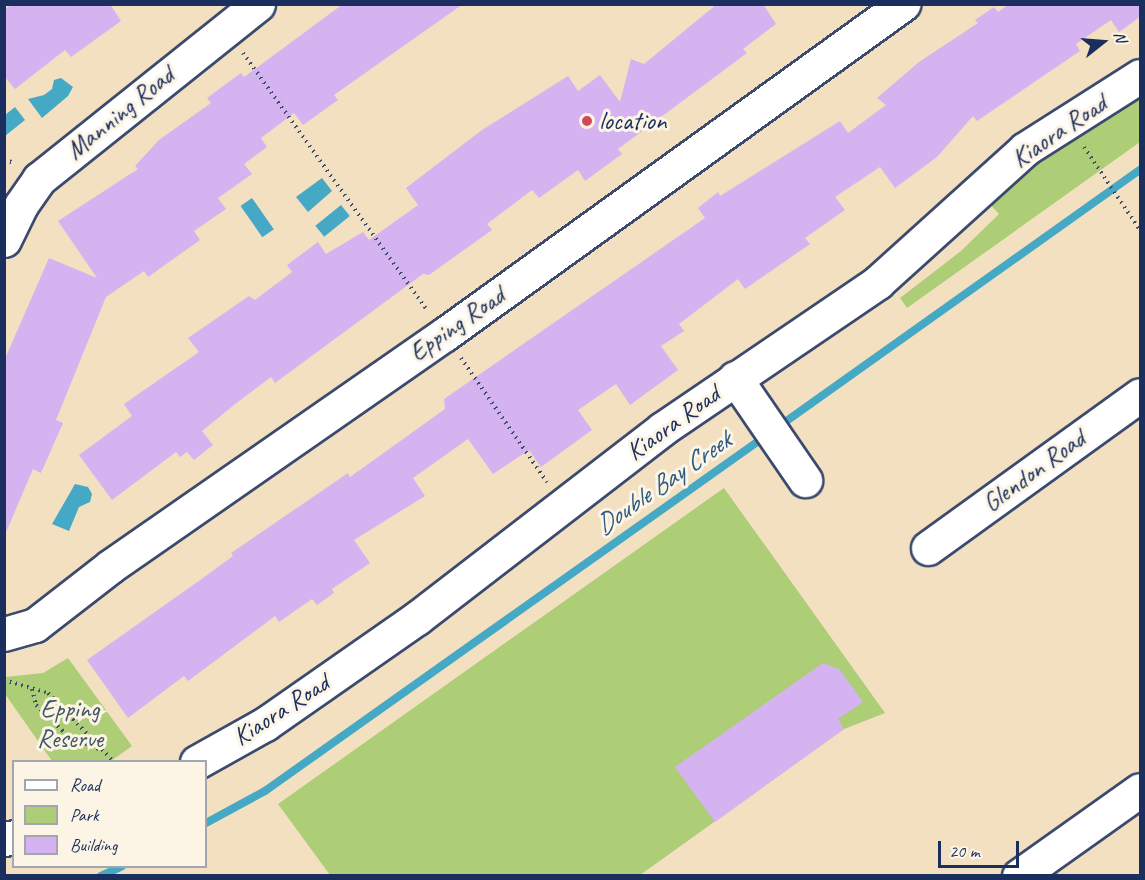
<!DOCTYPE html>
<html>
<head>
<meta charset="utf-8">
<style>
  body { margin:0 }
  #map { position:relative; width:1145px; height:880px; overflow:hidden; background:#f2e0c1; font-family:Caveat,sans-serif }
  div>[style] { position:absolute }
  .green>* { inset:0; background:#adce76 }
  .water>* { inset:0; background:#45a8c5; transform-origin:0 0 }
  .stream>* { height:8px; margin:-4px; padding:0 4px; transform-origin:4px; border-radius:4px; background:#45a8c5 }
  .building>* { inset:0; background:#d5b3f0 }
  .path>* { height:4px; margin-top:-2px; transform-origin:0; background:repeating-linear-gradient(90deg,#3b4a6d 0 1.5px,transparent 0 6px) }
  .roads { filter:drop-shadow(2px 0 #3b4a6d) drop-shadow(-2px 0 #3b4a6d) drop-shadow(0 2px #3b4a6d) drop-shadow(0 -2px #3b4a6d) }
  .minor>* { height:33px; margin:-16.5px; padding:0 16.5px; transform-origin:16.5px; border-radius:16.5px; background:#fff }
  .dots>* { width:16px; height:16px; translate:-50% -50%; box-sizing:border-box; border:3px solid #fcf5e5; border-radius:50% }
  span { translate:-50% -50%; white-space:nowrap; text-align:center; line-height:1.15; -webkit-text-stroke:6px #fcf5e5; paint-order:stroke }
  .street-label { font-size:26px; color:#1b2f5e }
  .poi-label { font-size:26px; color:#1b2f5e }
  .left { translate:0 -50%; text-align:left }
  .park-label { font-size:26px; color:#405764 }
  .water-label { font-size:27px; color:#2a5982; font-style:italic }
  .frame { position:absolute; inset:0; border:6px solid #1b2f5e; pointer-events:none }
  .legend { position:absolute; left:12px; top:760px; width:195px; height:108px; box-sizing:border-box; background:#fcf5e5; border:2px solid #a2a6af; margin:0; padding:8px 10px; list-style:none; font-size:18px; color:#1b2f5e }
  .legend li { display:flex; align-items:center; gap:12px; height:30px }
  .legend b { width:30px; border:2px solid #a2a6af }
  .north { position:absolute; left:1073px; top:12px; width:60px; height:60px; -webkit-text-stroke:4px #fcf5e5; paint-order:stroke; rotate:73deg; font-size:16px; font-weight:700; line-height:24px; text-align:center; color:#1b2f5e }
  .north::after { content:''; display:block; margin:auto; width:21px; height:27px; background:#1b2f5e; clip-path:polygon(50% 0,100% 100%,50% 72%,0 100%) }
  .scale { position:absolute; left:938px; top:841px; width:81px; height:27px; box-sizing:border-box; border:3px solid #1b2f5e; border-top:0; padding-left:8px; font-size:18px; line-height:21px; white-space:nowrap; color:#1b2f5e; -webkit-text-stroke:4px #fcf5e5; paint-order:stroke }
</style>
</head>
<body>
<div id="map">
  <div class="green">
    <div style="clip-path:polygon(1140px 91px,1140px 142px,907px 308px,900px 298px,961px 251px,999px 214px,985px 199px,1062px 138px)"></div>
    <div style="clip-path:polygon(724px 488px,885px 713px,844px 729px,640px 875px,330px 875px,278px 804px)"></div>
    <div style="clip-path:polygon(68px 658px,132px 746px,111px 761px,52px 761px,5px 694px,5px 677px,43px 673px)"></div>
  </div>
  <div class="water">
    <div style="clip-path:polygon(61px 78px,73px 87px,68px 96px,42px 118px,28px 99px,44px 95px,52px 89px,54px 80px)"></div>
    <div style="clip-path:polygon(15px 107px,25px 120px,5px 136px,5px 115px)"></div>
    <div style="clip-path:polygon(322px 178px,332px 191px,308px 212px,296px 197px)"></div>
    <div style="left:252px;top:198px;width:38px;height:14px;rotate:55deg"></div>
    <div style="left:341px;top:205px;width:14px;height:33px;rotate:51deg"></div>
    <div style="clip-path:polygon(75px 484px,88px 487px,92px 494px,90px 502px,79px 507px,69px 531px,52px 524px)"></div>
  </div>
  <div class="stream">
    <div style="left:778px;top:427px;width:444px;rotate:-35.4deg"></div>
    <div style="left:206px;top:823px;width:67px;rotate:-28.5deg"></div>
    <div style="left:265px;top:791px;width:615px;rotate:-35.34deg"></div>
    <div style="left:101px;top:876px;width:23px;rotate:-25deg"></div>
  </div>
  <div class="building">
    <div style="clip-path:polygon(12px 4px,110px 4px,121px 21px,71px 57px,65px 50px,15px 89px,4px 76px,4px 10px)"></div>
    <div style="clip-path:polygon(343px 4px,463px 4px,334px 95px,338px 100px,303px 125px,294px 113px,261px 138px,267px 147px,244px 164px,252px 174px,218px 198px,226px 209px,194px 231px,200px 240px,148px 277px,144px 271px,106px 297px,56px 420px,63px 423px,41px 473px,33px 469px,4px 537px,4px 361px,49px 258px,97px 278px,58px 221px,138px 169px,135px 166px,159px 140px,211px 103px,207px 98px,241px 73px,244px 77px)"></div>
    <div style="clip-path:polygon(717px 4px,763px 4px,776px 24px,743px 49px,747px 53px,618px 149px,622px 154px,604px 167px,585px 181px,578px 170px,539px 198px,532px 190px,487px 224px,492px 230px,429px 275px,423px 274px,275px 383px,271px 377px,234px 405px,202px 431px,213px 445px,194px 460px,187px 452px,180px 457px,176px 452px,112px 500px,79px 455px,132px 416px,124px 404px,199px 352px,188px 338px,249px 296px,255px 300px,292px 272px,287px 265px,318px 242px,326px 254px,363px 232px,369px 240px,418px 205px,406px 188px,482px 130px,568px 76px,578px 91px,600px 75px,620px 102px,631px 59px,644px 64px)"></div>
    <div style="clip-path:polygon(1009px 4px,1140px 4px,1140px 17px,1119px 32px,1111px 20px,1076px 44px,1080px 51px,977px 121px,973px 116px,937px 157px,895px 188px,880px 167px,835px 197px,845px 210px,805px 238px,810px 244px,745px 289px,738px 279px,679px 324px,684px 331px,661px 346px,678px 370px,630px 405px,616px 384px,578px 410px,592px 430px,541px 467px,529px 450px,493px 474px,468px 439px,413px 478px,425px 496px,354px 540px,370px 563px,332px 589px,334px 593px,317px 605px,312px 599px,279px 622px,275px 616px,188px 681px,184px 676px,128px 718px,87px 660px,203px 578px,233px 556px,231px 553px,348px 473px,350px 477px,445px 409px,444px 399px,705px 218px,698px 208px,718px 192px,720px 196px,840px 121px,848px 133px,886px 105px,877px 98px,919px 62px,978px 23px,975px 20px,994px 7px,998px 12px)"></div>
    <div style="clip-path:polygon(823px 663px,839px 669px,863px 702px,838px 719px,844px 729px,715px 822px,675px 767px)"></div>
  </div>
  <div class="path">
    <div style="left:243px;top:53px;width:316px;rotate:54.4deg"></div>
    <div style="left:1084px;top:147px;width:100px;rotate:56deg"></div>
    <div style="left:4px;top:160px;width:8px;rotate:14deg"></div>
    <div style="left:461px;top:358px;width:151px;rotate:55.3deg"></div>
    <div style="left:4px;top:680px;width:46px;rotate:16.5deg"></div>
    <div style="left:48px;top:693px;width:95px;rotate:46.3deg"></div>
    <div style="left:32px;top:689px;width:16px;rotate:76deg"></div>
    <div style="left:36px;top:705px;width:46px;rotate:44.1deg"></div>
    <div style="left:69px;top:737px;width:35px;rotate:22deg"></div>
  </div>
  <div class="roads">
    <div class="minor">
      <div style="left:4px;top:240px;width:39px;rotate:-64deg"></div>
      <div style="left:21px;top:205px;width:32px;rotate:-55deg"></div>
      <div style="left:39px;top:179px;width:280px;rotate:-38.6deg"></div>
      <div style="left:735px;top:378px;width:124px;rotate:55.5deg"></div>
      <div style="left:928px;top:548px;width:261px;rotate:-35.8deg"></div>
      <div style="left:4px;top:634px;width:32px;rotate:-16deg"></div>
      <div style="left:35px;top:625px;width:96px;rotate:-37.8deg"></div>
      <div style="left:111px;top:566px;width:407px;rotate:-34.8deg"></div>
      <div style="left:445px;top:334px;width:565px;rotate:-35.77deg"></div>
      <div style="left:197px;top:762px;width:78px;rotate:-29.2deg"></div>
      <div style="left:265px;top:724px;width:185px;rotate:-34.9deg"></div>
      <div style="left:417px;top:618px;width:309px;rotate:-37.6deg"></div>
      <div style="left:662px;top:429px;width:261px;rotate:-34.2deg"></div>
      <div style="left:878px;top:282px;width:198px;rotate:-42.1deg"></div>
      <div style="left:1025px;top:149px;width:136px;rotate:-32.4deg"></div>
      <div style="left:4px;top:839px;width:10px;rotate:-11deg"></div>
      <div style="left:1019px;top:876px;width:148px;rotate:-35.4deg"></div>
    </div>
  </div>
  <div class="dots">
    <div style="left:587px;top:121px;background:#d1495b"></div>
  </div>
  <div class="street-label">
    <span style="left:120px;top:113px;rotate:-39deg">Manning Road</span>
    <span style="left:1059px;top:131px;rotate:-34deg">Kiaora Road</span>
    <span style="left:457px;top:324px;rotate:-35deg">Epping Road</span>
    <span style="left:673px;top:423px;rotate:-36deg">Kiaora Road</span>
    <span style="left:1034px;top:471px;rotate:-36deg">Glendon Road</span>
    <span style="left:281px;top:710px;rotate:-33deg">Kiaora Road</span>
  </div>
  <div class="poi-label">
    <span class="left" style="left:599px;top:121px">location</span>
  </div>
  <div class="park-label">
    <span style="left:70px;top:724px">Epping<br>Reserve</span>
  </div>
  <div class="water-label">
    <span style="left:663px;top:483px;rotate:-35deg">Double Bay Creek</span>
  </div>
  <div class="frame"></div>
  <ul class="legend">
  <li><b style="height:8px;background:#fff"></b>Road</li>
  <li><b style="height:16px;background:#adce76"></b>Park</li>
  <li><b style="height:16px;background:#d5b3f0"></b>Building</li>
  </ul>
  <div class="north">N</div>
  <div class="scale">20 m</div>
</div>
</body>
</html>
